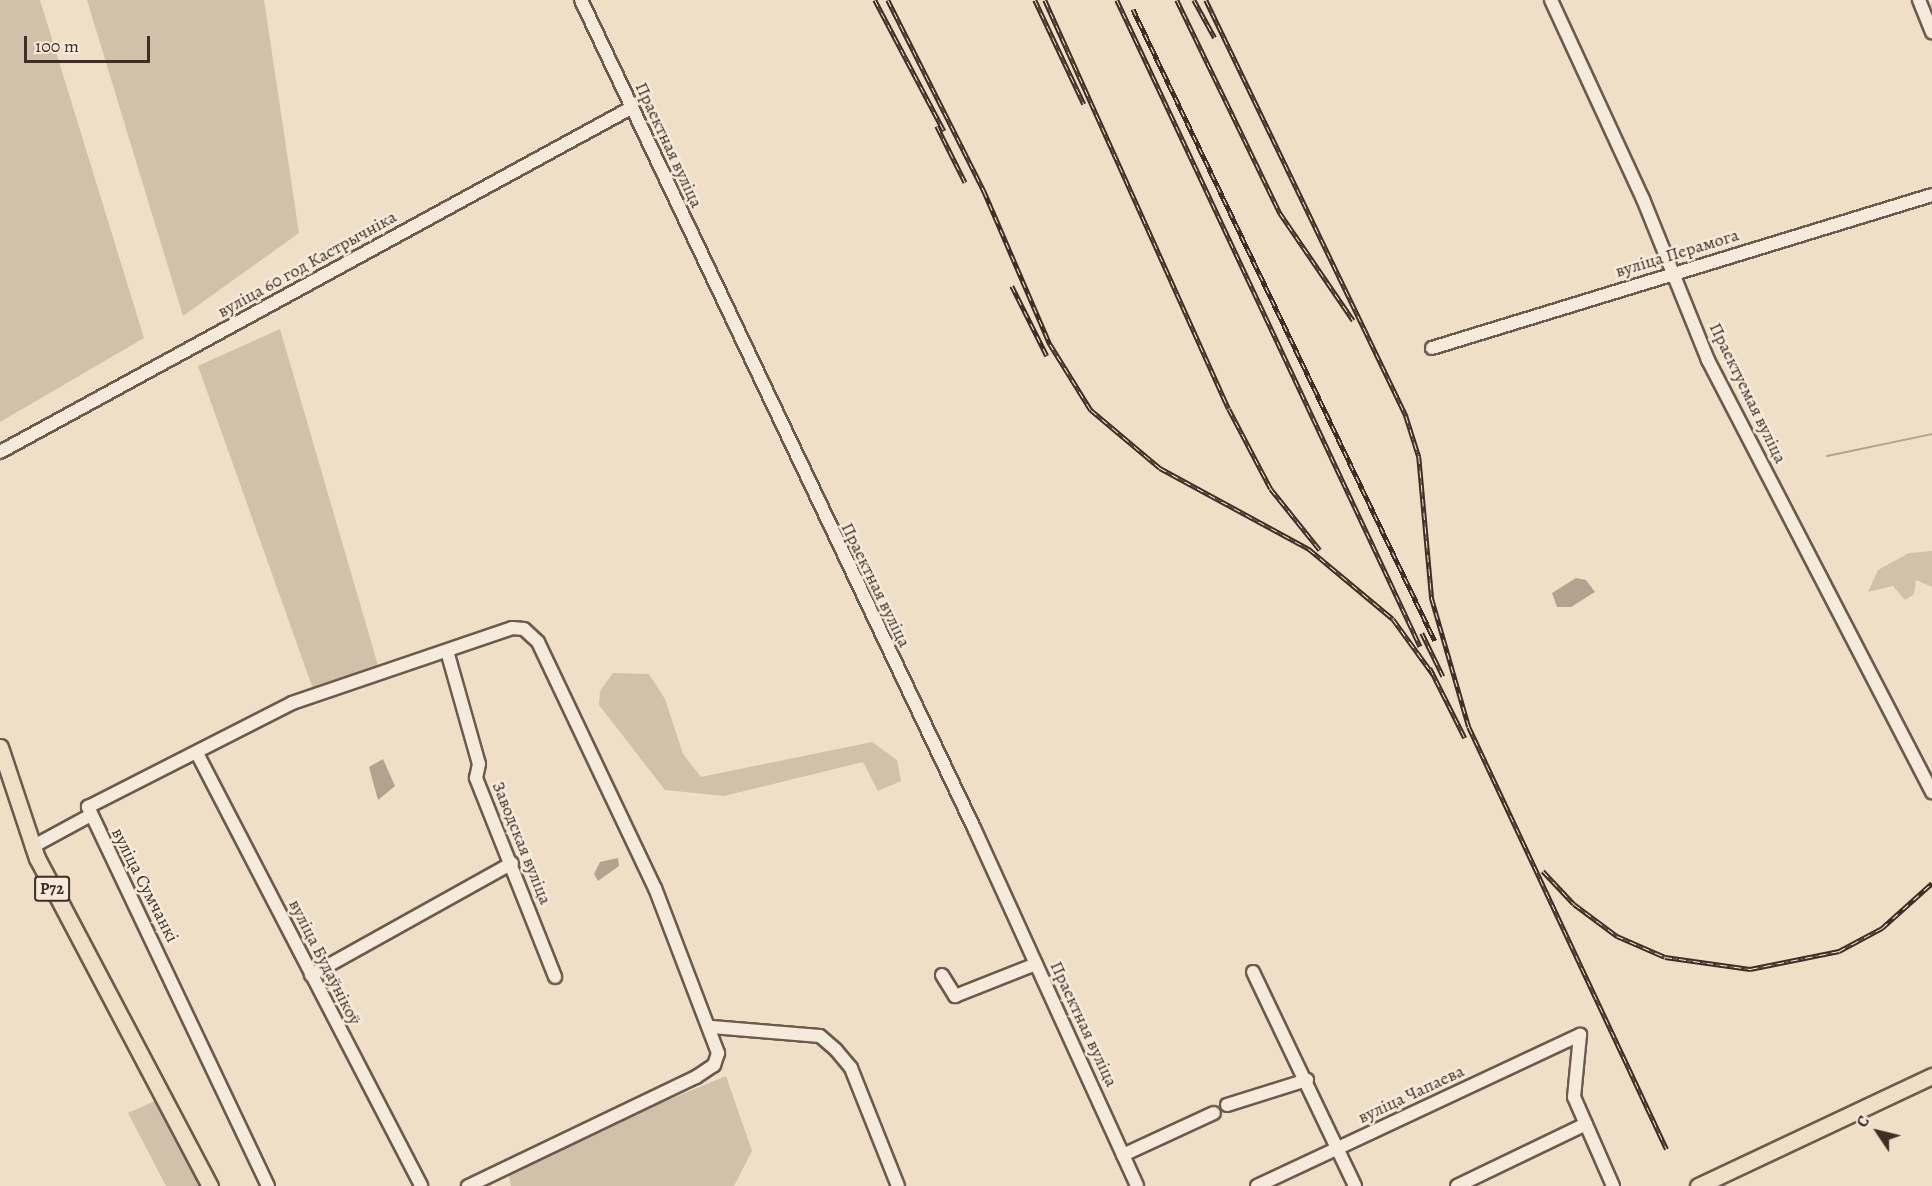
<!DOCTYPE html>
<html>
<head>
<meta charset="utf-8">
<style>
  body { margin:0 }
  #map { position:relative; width:1932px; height:1186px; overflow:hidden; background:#efdfc7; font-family:Alegreya,serif }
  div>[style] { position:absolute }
  .green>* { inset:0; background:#d1c1ab }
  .water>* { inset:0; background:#b4a290 }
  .stream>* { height:2px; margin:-1px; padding:0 1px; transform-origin:1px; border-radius:1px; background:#b4a290 }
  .roads { filter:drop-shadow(2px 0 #6c5a4e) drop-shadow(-2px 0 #6c5a4e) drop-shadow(0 2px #6c5a4e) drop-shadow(0 -2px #6c5a4e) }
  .minor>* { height:12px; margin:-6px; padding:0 6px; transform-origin:6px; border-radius:6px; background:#f5eadb }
  .major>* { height:15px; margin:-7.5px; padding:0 7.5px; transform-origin:7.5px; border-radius:7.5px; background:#efdfc7 }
  .rail>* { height:4.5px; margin-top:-2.25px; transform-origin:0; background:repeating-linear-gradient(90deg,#f5eadb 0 7px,#402d25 0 14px); box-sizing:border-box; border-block:2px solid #402d25 }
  span { translate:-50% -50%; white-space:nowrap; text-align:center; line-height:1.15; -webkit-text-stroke:5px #f5eadb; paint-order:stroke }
  .shield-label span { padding:2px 4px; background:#f5eadb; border:2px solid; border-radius:4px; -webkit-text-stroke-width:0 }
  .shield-label { font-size:16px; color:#402d25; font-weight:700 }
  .street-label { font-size:18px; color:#402d25 }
  .north { position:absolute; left:1848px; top:1102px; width:60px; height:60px; -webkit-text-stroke:4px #f5eadb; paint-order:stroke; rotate:305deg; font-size:16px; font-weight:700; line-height:24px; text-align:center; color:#402d25 }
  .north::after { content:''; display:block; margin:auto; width:21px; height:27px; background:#402d25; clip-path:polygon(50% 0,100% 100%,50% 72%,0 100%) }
  .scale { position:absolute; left:24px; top:36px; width:126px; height:27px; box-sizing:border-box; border:3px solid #402d25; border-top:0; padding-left:8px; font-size:18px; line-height:21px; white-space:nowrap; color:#402d25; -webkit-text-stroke:4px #f5eadb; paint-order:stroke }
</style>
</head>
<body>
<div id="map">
  <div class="green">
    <div style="clip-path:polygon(0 0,40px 0,144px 338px,0 422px)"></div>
    <div style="clip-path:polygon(87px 0,264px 0,299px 233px,183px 316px)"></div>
    <div style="clip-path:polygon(280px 329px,379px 669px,313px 689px,198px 366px)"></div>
    <div style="clip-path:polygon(1932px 551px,1932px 587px,1916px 580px,1914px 594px,1905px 600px,1893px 586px,1868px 592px,1878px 570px,1909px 553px)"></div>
    <div style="clip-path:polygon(613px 673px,649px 674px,665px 699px,683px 754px,701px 777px,872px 742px,897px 760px,901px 781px,878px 791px,863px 762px,724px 796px,665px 790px,599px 705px,600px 691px)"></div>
    <div style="clip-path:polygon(726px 1076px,752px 1151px,734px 1186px,511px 1186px,507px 1167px)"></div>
    <div style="clip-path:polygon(155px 1101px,201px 1186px,166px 1186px,128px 1113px)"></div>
  </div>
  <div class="water">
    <div style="clip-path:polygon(1576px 578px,1586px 580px,1595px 592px,1571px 607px,1557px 607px,1552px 593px)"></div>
    <div style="clip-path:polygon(383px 759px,395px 786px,378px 800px,369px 767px)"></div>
    <div style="clip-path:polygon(618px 858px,619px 866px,598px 881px,594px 874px,600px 862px)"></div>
  </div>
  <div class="stream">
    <div style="left:1827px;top:456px;width:107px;rotate:-11.8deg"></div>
  </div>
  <div class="roads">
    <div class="minor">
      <div style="left:581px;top:0;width:917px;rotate:64.61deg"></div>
      <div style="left:974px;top:828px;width:393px;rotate:65.5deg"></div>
      <div style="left:1551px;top:0;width:219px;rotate:65.2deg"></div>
      <div style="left:1643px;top:199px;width:174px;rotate:68deg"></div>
      <div style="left:1708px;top:360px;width:487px;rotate:62.6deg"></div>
      <div style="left:1919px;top:0;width:35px;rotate:68deg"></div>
      <div style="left:1432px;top:348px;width:523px;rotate:-17.01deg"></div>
      <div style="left:0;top:452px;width:719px;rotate:-28.6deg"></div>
      <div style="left:447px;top:651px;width:117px;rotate:74.2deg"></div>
      <div style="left:479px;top:764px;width:14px;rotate:102deg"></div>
      <div style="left:476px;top:778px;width:214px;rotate:68.3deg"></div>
      <div style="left:198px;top:755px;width:485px;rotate:62.6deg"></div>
      <div style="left:32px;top:847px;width:65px;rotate:-28.5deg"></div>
      <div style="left:1253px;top:972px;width:237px;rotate:64.5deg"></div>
      <div style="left:311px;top:975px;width:230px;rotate:-29.1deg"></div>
      <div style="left:942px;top:975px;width:25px;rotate:58deg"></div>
      <div style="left:955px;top:996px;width:87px;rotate:-21.6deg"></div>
      <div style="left:712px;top:1027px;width:108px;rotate:4.8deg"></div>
      <div style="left:820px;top:1036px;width:21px;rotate:41deg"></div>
      <div style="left:836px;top:1050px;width:23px;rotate:50deg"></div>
      <div style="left:851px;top:1068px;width:127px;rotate:68.3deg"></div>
      <div style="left:1227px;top:1105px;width:84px;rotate:-17.4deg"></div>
      <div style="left:1123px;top:1155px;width:100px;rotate:-24.8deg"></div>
      <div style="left:268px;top:1186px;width:420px;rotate:-115.4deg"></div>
      <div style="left:88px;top:807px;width:229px;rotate:-27deg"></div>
      <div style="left:292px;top:703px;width:232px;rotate:-18.8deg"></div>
      <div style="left:512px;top:628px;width:12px;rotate:5deg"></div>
      <div style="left:524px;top:629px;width:19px;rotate:43deg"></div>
      <div style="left:538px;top:642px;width:272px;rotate:64.6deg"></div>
      <div style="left:655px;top:888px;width:177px;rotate:69.1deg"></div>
      <div style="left:718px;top:1053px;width:13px;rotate:108deg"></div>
      <div style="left:714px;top:1065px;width:22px;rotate:146deg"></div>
      <div style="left:696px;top:1077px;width:253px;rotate:154.4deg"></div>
      <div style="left:1257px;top:1186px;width:357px;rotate:-25.1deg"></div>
      <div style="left:1580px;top:1035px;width:62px;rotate:95.5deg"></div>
      <div style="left:1574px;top:1097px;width:97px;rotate:66.3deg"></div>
      <div style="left:1457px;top:1186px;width:143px;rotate:-25.7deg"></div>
    </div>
    <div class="major">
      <div style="left:0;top:747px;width:117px;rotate:71.6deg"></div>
      <div style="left:37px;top:858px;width:371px;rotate:62.2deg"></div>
      <div style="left:1698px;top:1186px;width:259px;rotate:-25.2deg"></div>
    </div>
  </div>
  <div class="rail">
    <div style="left:875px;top:0;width:148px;rotate:62.2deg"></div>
    <div style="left:888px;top:0;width:214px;rotate:63.3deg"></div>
    <div style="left:984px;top:191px;width:167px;rotate:66.7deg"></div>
    <div style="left:1050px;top:344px;width:78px;rotate:58.2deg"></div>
    <div style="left:1091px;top:410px;width:90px;rotate:40deg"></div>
    <div style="left:1160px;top:468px;width:170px;rotate:28.5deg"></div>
    <div style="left:1309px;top:549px;width:109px;rotate:39.8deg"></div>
    <div style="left:1393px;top:619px;width:68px;rotate:54deg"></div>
    <div style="left:1035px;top:0;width:115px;rotate:64.8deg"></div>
    <div style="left:1045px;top:0;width:448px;rotate:65.8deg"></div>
    <div style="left:1229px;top:409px;width:90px;rotate:62.3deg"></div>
    <div style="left:1271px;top:489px;width:78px;rotate:51.2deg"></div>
    <div style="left:1117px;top:0;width:714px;rotate:64.87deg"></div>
    <div style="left:1177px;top:0;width:237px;rotate:64.2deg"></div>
    <div style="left:1280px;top:213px;width:130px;rotate:55.7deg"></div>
    <div style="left:1194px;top:0;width:43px;rotate:61.1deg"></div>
    <div style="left:1206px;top:0;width:462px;rotate:64.3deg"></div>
    <div style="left:1406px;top:416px;width:43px;rotate:72.4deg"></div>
    <div style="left:1419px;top:457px;width:143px;rotate:84.8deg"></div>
    <div style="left:1432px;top:599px;width:133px;rotate:73.9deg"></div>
    <div style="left:1469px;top:727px;width:466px;rotate:64.9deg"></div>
    <div style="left:1133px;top:9px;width:700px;rotate:64.46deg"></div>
    <div style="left:937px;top:126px;width:63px;rotate:63.4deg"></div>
    <div style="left:1012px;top:286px;width:78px;rotate:63.4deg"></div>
    <div style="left:1422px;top:633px;width:48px;rotate:64deg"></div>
    <div style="left:1430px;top:668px;width:78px;rotate:63.4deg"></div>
    <div style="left:1543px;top:871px;width:45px;rotate:46.8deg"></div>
    <div style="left:1574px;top:904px;width:54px;rotate:36.7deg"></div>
    <div style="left:1617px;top:936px;width:52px;rotate:23.6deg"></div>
    <div style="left:1665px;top:957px;width:86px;rotate:8deg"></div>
    <div style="left:1750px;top:969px;width:91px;rotate:-11.4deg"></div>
    <div style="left:1839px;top:951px;width:49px;rotate:-28.1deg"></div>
    <div style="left:1882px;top:928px;width:67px;rotate:-42deg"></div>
  </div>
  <div class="shield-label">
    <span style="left:52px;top:889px">Р72</span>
  </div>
  <div class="street-label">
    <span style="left:669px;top:145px;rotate:65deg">Праектная вуліца</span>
    <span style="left:1677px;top:253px;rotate:-17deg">вуліца Перамога</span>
    <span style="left:307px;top:264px;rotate:-29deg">вуліца 60 год Кастрычніка</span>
    <span style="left:1748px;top:393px;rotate:64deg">Праектуемая вуліца</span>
    <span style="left:876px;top:585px;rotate:64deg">Праектная вуліца</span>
    <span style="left:522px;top:843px;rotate:68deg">Заводская вуліца</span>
    <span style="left:145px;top:885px;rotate:63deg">вуліца Сумчанкі</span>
    <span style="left:325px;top:962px;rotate:63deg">вуліца Будаўнікоў</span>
    <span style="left:1084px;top:1024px;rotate:65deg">Праектная вуліца</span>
    <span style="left:1411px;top:1094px;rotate:-25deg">вуліца Чапаева</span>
  </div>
  <div class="north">С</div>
  <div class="scale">100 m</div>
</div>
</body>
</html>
